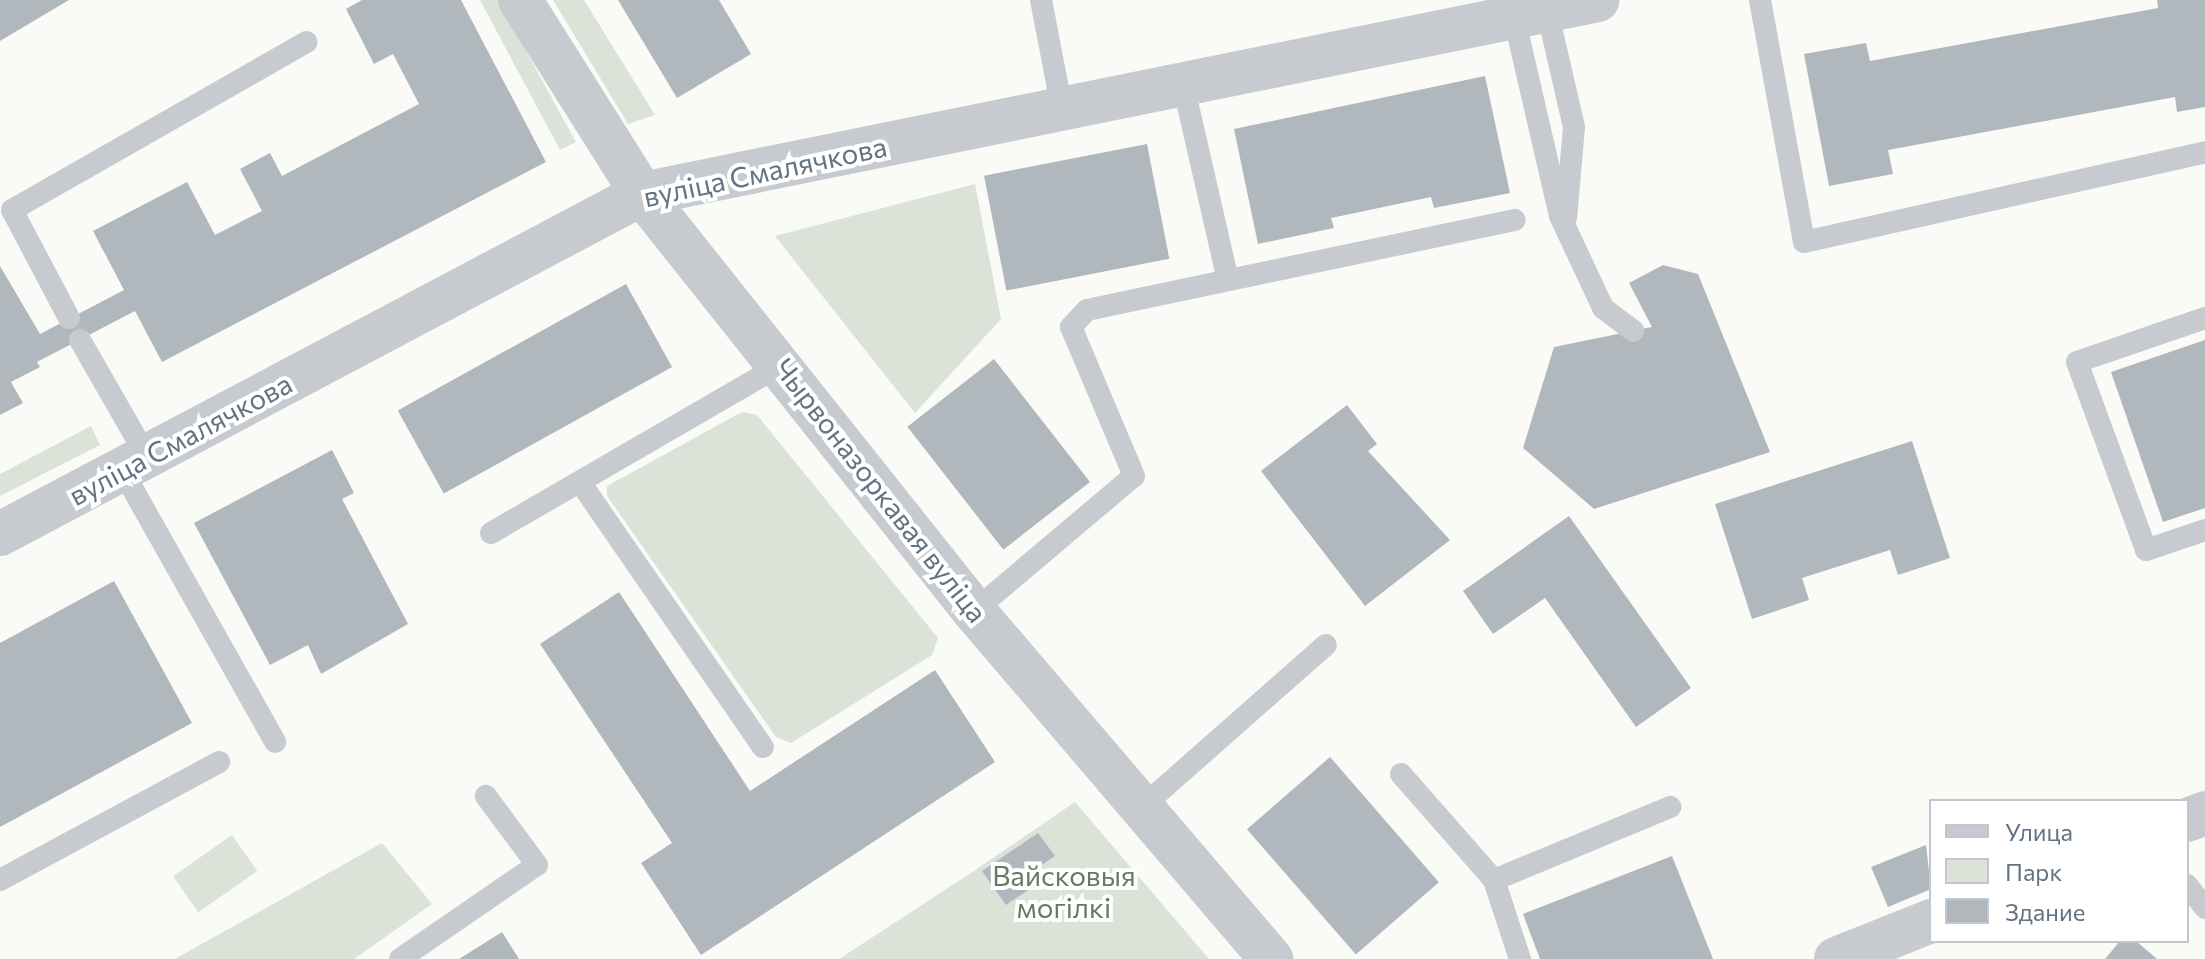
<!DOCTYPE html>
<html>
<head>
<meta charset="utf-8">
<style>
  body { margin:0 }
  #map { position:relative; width:2205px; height:959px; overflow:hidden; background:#fafaf7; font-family:Commissioner,sans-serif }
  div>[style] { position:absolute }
  .green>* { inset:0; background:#dbe2d8; transform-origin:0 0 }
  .building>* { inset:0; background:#b0b8be; transform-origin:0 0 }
  .lane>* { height:22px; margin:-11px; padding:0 11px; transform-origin:11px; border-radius:11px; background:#c7cbcf }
  .street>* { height:44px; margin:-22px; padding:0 22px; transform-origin:22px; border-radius:22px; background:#c7cbcf }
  span { translate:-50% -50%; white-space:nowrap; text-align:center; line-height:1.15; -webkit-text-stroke:8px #fff; paint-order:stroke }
  .street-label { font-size:28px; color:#627484 }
  .park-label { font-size:28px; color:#667b62 }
  .legend { position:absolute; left:1929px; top:799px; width:260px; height:144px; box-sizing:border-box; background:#fff; border:2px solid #c0c7ce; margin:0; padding:10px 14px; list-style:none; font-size:24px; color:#627484 }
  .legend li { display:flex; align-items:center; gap:16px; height:40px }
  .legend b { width:40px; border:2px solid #c0c7ce }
</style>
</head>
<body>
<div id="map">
  <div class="green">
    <div style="clip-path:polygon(480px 0,498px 0,576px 142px,560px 150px)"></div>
    <div style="clip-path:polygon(553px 0,584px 0,655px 115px,628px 124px)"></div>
    <div style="clip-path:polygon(975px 184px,1001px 319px,915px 413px,775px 236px)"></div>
    <div style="clip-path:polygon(742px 412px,757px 415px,938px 638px,932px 655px,791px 743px,776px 737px,607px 496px,607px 486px)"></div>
    <div style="clip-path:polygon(91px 426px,100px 445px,0 496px,0 474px)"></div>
    <div style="clip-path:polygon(1075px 802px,1209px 959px,839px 959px,974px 871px)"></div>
    <div style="left:232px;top:835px;width:44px;height:72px;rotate:55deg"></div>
    <div style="clip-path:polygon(382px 843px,432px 904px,354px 959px,175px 959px)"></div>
  </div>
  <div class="building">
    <div style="clip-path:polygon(0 0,69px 0,0 41px)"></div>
    <div style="clip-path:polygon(362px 0,461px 0,546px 162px,162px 362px,135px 311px,37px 362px,40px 367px,11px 382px,23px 403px,0 415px,0 266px,40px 334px,124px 290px,93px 231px,187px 182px,215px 235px,262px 211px,240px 169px,270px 153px,282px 176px,419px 104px,393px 54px,374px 64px,346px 9px)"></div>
    <div style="clip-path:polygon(618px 0,719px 0,751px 54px,677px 98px)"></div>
    <div style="clip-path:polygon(2157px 0,2205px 0,2205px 107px,2177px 112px,2175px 97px,1888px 150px,1893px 174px,1829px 186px,1804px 54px,1866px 43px,1870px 61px,2158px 8px)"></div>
    <div style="clip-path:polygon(1485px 76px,1510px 193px,1434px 208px,1431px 197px,1331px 218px,1334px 228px,1258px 244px,1234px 129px)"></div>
    <div style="left:1147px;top:144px;width:117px;height:166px;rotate:79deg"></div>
    <div style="clip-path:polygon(1663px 265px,1698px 274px,1770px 452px,1594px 509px,1523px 448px,1554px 347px,1652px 327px,1629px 283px)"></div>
    <div style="left:626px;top:284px;width:95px;height:261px;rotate:61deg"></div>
    <div style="clip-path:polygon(2205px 340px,2205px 508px,2163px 522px,2111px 372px)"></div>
    <div style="left:994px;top:359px;width:156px;height:110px;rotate:52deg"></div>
    <div style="clip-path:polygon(1347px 405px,1377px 444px,1368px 451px,1450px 540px,1365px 606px,1261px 471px)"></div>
    <div style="clip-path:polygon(1912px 441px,1950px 558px,1898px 575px,1890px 550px,1802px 578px,1809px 600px,1752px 619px,1715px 504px)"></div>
    <div style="clip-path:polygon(332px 450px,354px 493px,342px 499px,408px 624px,321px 674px,308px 645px,270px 665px,194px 523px)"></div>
    <div style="clip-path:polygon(1569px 516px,1691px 688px,1636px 727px,1545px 598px,1493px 634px,1463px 591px)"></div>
    <div style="clip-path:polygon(114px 581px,192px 723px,0 827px,0 643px)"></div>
    <div style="clip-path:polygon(619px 592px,750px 791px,935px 670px,995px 762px,701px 955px,641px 863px,672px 843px,540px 644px)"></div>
    <div style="left:1330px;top:757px;width:166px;height:110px;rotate:49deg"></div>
    <div style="clip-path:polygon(1038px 833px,1055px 856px,1027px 875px,1034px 886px,1006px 905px,982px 871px)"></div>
    <div style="clip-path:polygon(1926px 845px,1931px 889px,1888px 907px,1871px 867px)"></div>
    <div style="clip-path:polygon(1672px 856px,1713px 959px,1540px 959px,1523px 914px)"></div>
    <div style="clip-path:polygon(502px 932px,519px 959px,459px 959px)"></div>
    <div style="clip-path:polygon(2120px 941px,2136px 941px,2157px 959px,2105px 959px)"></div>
  </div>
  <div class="lane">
    <div style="left:1041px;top:0;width:111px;rotate:79.1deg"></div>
    <div style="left:1760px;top:0;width:246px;rotate:79.7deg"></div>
    <div style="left:1804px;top:242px;width:411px;rotate:-12.6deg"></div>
    <div style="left:1547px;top:10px;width:120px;rotate:77deg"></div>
    <div style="left:1574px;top:127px;width:91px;rotate:95deg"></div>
    <div style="left:1514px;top:17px;width:204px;rotate:77deg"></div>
    <div style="left:1560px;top:216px;width:102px;rotate:64.9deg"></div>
    <div style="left:1603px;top:308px;width:38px;rotate:37deg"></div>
    <div style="left:1183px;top:84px;width:201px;rotate:77.1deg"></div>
    <div style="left:69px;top:318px;width:122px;rotate:-117.8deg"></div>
    <div style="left:12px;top:210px;width:339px;rotate:-29.7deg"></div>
    <div style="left:2205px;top:318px;width:135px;rotate:161deg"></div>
    <div style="left:2077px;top:362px;width:200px;rotate:69.8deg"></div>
    <div style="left:2146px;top:550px;width:62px;rotate:-18.7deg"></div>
    <div style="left:80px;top:340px;width:135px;rotate:60.2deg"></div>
    <div style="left:122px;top:470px;width:312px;rotate:60.6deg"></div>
    <div style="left:580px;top:482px;width:322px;rotate:55.4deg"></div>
    <div style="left:491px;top:533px;width:337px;rotate:-30.1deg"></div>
    <div style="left:974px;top:611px;width:209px;rotate:-40.2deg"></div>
    <div style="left:1134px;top:476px;width:162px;rotate:-112.9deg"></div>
    <div style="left:1071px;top:327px;width:23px;rotate:-47deg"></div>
    <div style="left:1087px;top:310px;width:437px;rotate:-11.9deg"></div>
    <div style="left:1401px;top:774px;width:141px;rotate:48.7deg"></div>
    <div style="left:1494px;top:880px;width:191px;rotate:-22.5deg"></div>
    <div style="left:1142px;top:807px;width:245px;rotate:-41.4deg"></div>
    <div style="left:0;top:880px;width:249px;rotate:-28.3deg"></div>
    <div style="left:1494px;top:880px;width:83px;rotate:71.8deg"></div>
    <div style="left:2187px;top:885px;width:29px;rotate:52deg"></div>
    <div style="left:400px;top:959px;width:166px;rotate:-34.5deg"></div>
    <div style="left:537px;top:865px;width:86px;rotate:-126.5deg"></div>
  </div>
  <div class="street">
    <div style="left:520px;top:0;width:229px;rotate:57.8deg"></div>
    <div style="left:642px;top:194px;width:533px;rotate:51.47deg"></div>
    <div style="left:974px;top:611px;width:458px;rotate:49.5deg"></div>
    <div style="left:0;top:534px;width:726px;rotate:-27.91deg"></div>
    <div style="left:642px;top:194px;width:975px;rotate:-11.47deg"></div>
    <div style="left:2187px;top:820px;width:19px;rotate:-21deg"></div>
    <div style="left:1836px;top:959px;width:102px;rotate:-21.8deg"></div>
  </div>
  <div class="street-label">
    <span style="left:765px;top:171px;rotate:-12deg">вуліца Смалячкова</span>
    <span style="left:180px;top:439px;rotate:-28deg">вуліца Смалячкова</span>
    <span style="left:881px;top:490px;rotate:52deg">Чырвоназоркавая вуліца</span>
  </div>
  <div class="park-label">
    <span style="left:1064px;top:891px">Вайсковыя<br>могілкі</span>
  </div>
  <ul class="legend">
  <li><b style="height:10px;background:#c7cbcf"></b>Улица</li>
  <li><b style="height:22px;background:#dbe2d8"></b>Парк</li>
  <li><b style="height:22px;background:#b0b8be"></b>Здание</li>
  </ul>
</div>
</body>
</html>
